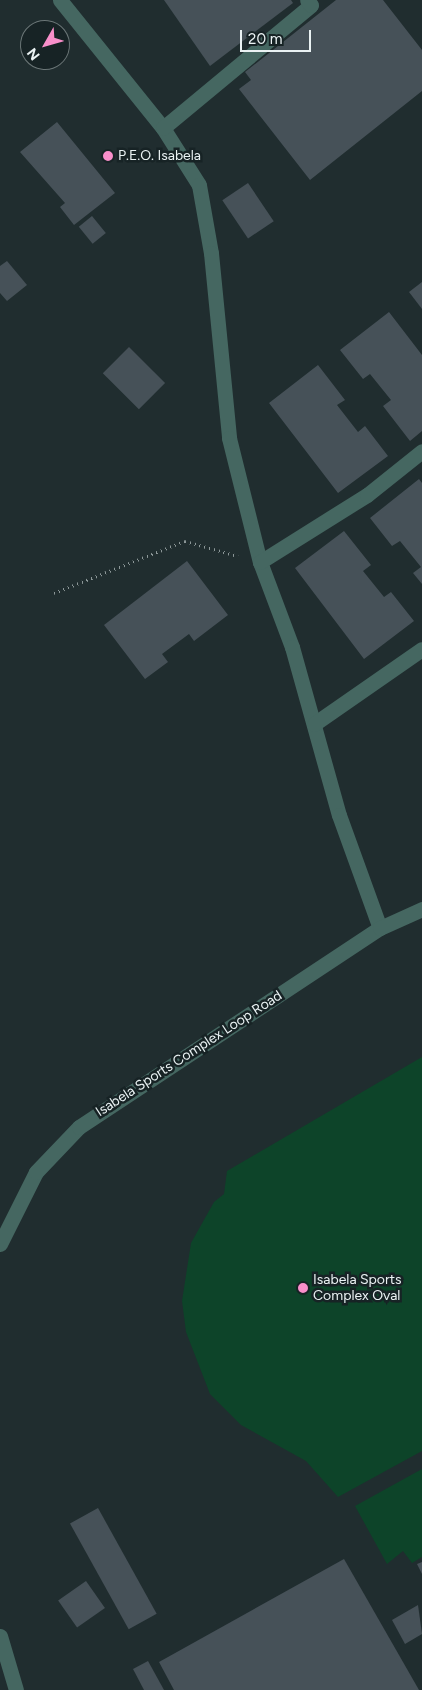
<!DOCTYPE html>
<html>
<head>
<meta charset="utf-8">
<style>
  body { margin:0 }
  #map { position:relative; width:422px; height:1690px; overflow:hidden; background:#202d2f; font-family:Figtree,sans-serif }
  div>[style] { position:absolute }
  .green>* { inset:0; background:#0d4429 }
  .building>* { inset:0; background:#465158; transform-origin:0 0 }
  .path>* { height:3px; margin-top:-1.5px; transform-origin:0; background:repeating-linear-gradient(90deg,#8c9798 0 1px,transparent 0 5px) }
  .street>* { height:15px; margin:-7.5px; padding:0 7.5px; transform-origin:7.5px; border-radius:7.5px; background:#456761 }
  .dots>* { width:14px; height:14px; translate:-50% -50%; box-sizing:border-box; border:2px solid #172325; border-radius:50% }
  span { translate:-50% -50%; white-space:nowrap; text-align:center; line-height:1.15; -webkit-text-stroke:5px #172325; paint-order:stroke }
  .poi-label { font-size:14px; color:#eaf2f3 }
  .left { translate:0 -50%; text-align:left }
  .street-label { font-size:14px; color:#eaf2f3 }
  .north { position:absolute; left:20px; top:20px; width:50px; height:50px; box-sizing:border-box; background:#172325; border:1px solid #6b7677; border-radius:50%; rotate:232deg; font-size:14px; font-weight:700; line-height:20px; text-align:center; color:#eaf2f3 }
  .north::after { content:''; display:block; margin:auto; width:18px; height:22px; background:#f98fca; clip-path:polygon(50% 0,100% 100%,50% 72%,0 100%) }
  .scale { position:absolute; left:240px; top:30px; width:71px; height:22px; box-sizing:border-box; border:2px solid #eaf2f3; border-top:0; padding-left:6px; font-size:15px; line-height:18px; white-space:nowrap; color:#eaf2f3; -webkit-text-stroke:4px #172325; paint-order:stroke }
</style>
</head>
<body>
<div id="map">
  <div class="green">
    <div style="clip-path:polygon(422px 1057px,422px 1451px,338px 1497px,306px 1461px,241px 1425px,210px 1394px,186px 1332px,182px 1301px,191px 1243px,214px 1202px,224px 1194px,227px 1171px)"></div>
    <div style="clip-path:polygon(422px 1469px,422px 1557px,412px 1563px,403px 1551px,387px 1564px,355px 1506px)"></div>
  </div>
  <div class="building">
    <div style="clip-path:polygon(164px 0,291px 0,293px 3px,210px 66px)"></div>
    <div style="clip-path:polygon(336px 0,383px 0,422px 50px,422px 91px,310px 180px,239px 89px,251px 80px,245px 72px)"></div>
    <div style="clip-path:polygon(57px 122px,115px 193px,74px 225px,60px 207px,65px 203px,20px 152px)"></div>
    <div style="left:248px;top:183px;width:46px;height:31px;rotate:56deg"></div>
    <div style="left:92px;top:216px;width:22px;height:17px;rotate:51deg"></div>
    <div style="clip-path:polygon(7px 261px,27px 285px,7px 301px,0 293px,0 266px)"></div>
    <div style="clip-path:polygon(422px 282px,422px 309px,409px 292px)"></div>
    <div style="clip-path:polygon(389px 312px,422px 355px,422px 431px,410px 441px,383px 406px,391px 400px,370px 374px,363px 379px,340px 350px)"></div>
    <div style="left:129px;top:347px;width:51px;height:37px;rotate:45deg"></div>
    <div style="clip-path:polygon(318px 365px,345px 400px,337px 405px,358px 432px,365px 426px,388px 456px,338px 493px,269px 403px)"></div>
    <div style="clip-path:polygon(419px 479px,422px 483px,422px 584px,413px 573px,421px 567px,400px 541px,392px 546px,370px 518px)"></div>
    <div style="clip-path:polygon(344px 531px,371px 565px,363px 571px,384px 597px,391px 592px,414px 621px,364px 659px,295px 568px)"></div>
    <div style="clip-path:polygon(187px 561px,228px 615px,194px 641px,189px 634px,162px 654px,168px 662px,145px 679px,104px 625px)"></div>
    <div style="left:98px;top:1508px;width:121px;height:32px;rotate:61deg"></div>
    <div style="clip-path:polygon(344px 1559px,419px 1690px,174px 1690px,159px 1662px)"></div>
    <div style="clip-path:polygon(422px 1562px,422px 1574px,417px 1564px)"></div>
    <div style="left:86px;top:1581px;width:33px;height:34px;rotate:55deg"></div>
    <div style="clip-path:polygon(418px 1605px,422px 1634px,405px 1644px,392px 1620px)"></div>
    <div style="clip-path:polygon(148px 1661px,164px 1690px,144px 1690px,133px 1669px)"></div>
  </div>
  <div class="path">
    <div style="left:54px;top:593px;width:141px;rotate:-21.7deg"></div>
    <div style="left:185px;top:541px;width:55px;rotate:15.8deg"></div>
  </div>
  <div class="street">
    <div style="left:60px;top:0;width:164px;rotate:51.2deg"></div>
    <div style="left:163px;top:128px;width:67px;rotate:57.7deg"></div>
    <div style="left:199px;top:185px;width:69px;rotate:80deg"></div>
    <div style="left:211px;top:253px;width:186px;rotate:84.4deg"></div>
    <div style="left:229px;top:438px;width:128px;rotate:76deg"></div>
    <div style="left:260px;top:562px;width:91px;rotate:69.4deg"></div>
    <div style="left:292px;top:647px;width:174px;rotate:74.4deg"></div>
    <div style="left:339px;top:815px;width:120px;rotate:70.1deg"></div>
    <div style="left:163px;top:128px;width:192px;rotate:-39.7deg"></div>
    <div style="left:311px;top:5px;width:6px;rotate:-129deg"></div>
    <div style="left:260px;top:562px;width:126px;rotate:-32.1deg"></div>
    <div style="left:367px;top:495px;width:70px;rotate:-38.7deg"></div>
    <div style="left:314px;top:724px;width:131px;rotate:-34.8deg"></div>
    <div style="left:0;top:1244px;width:80px;rotate:-63.4deg"></div>
    <div style="left:36px;top:1172px;width:62px;rotate:-46.3deg"></div>
    <div style="left:79px;top:1127px;width:361px;rotate:-33.5deg"></div>
    <div style="left:380px;top:928px;width:46px;rotate:-24.3deg"></div>
    <div style="left:0;top:1636px;width:56px;rotate:73.5deg"></div>
  </div>
  <div class="dots">
    <div style="left:108px;top:156px;background:#f98fca"></div>
    <div style="left:303px;top:1288px;background:#f98fca"></div>
  </div>
  <div class="poi-label">
    <span class="left" style="left:118px;top:156px">P.E.O. Isabela</span>
    <span class="left" style="left:313px;top:1288px">Isabela Sports<br>Complex Oval</span>
  </div>
  <div class="street-label">
    <span style="left:189px;top:1054px;rotate:-33deg">Isabela Sports Complex Loop Road</span>
  </div>
  <div class="north">N</div>
  <div class="scale">20 m</div>
</div>
</body>
</html>
